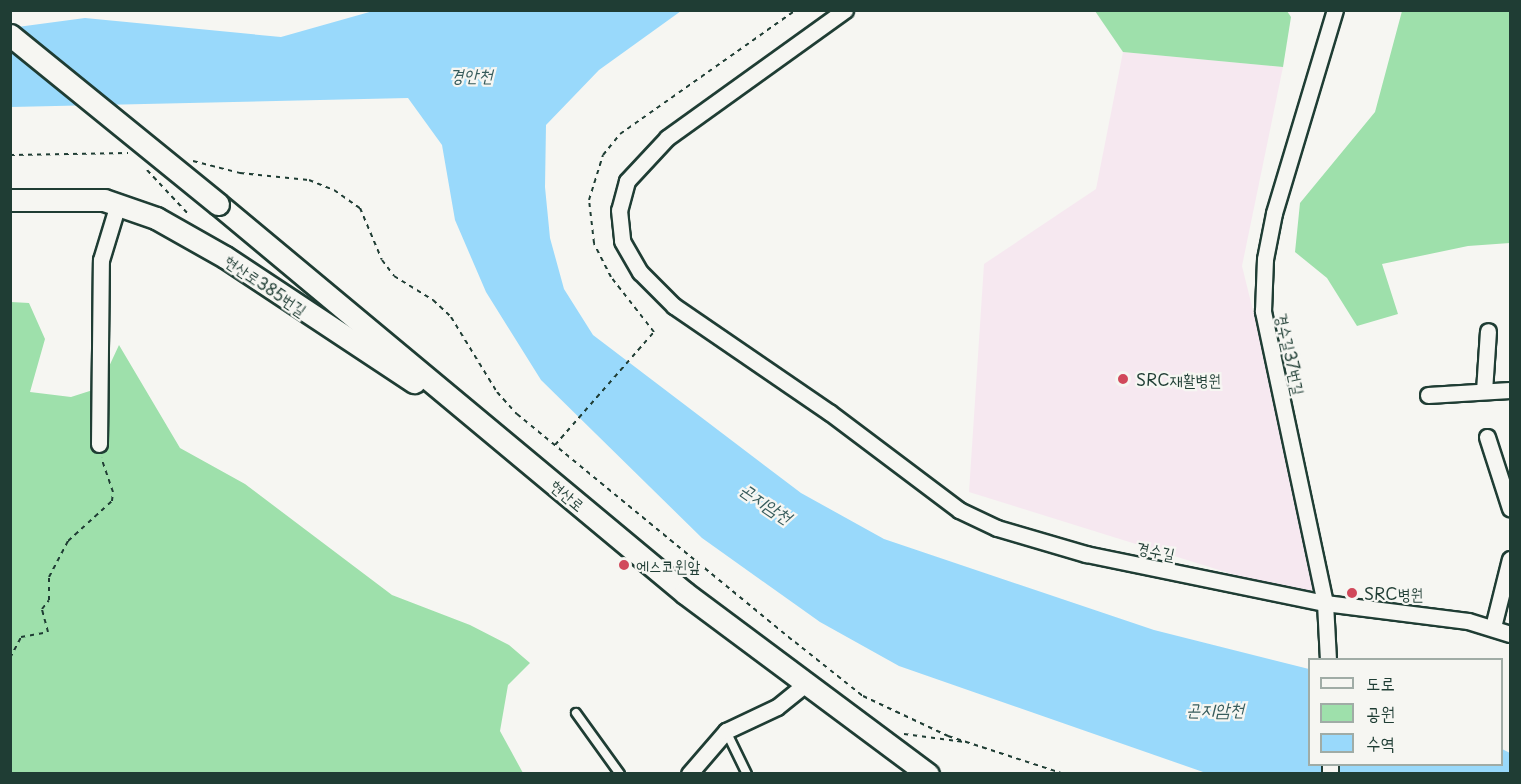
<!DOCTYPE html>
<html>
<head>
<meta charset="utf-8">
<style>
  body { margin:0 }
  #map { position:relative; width:1521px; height:784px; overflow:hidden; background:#f6f6f2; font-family:"Playpen Sans","Poor Story",sans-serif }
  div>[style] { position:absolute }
  .built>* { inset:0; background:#f6e8f0 }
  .green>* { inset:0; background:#9ee0ab }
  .water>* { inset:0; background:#99d9fb }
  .path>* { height:2px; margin-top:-1px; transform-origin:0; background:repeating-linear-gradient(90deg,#1f3d34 0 4.5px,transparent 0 9px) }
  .roads { filter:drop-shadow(2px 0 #1f3d34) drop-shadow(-2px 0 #1f3d34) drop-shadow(0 2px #1f3d34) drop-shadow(0 -2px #1f3d34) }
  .lane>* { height:8px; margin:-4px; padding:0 4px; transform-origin:4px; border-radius:4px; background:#f6f6f2 }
  .street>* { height:15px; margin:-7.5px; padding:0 7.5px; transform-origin:7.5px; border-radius:7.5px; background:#f6f6f2 }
  .secondary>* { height:21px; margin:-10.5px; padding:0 10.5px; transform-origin:10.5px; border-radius:10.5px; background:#f6f6f2 }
  .bridges { filter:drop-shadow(2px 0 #1f3d34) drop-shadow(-2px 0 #1f3d34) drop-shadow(0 2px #1f3d34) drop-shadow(0 -2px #1f3d34) }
  .secondary-bridge>* { height:21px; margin:-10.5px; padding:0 10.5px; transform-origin:10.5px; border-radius:10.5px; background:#f6f6f2 }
  .dots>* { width:16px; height:16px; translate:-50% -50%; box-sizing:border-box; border:3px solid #f6f6f2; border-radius:50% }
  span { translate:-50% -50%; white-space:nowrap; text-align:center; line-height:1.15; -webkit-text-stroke:4.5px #f6f6f2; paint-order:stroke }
  .street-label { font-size:16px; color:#1f3d34 }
  .poi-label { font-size:16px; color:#1f3d34 }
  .left { translate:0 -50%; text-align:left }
  .water-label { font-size:18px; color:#375c5c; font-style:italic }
  .frame { position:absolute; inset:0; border:12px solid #1f3d34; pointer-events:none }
  .legend { position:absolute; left:1308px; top:658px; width:195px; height:108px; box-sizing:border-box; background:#f6f6f2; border:2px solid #a0aca6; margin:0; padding:8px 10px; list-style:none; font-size:18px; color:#1f3d34 }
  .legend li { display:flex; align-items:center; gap:12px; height:30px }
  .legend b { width:30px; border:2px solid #a0aca6 }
</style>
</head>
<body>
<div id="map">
  <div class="built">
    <div style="clip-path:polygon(1123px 52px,1283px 67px,1242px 266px,1325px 603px,969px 492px,984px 264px,1096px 189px)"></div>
  </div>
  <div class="green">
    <div style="clip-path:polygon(1287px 11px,1291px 17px,1283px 67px,1123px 52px,1095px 11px)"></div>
    <div style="clip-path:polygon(1402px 11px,1510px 11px,1510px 243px,1468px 246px,1382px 264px,1398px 314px,1357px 326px,1327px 278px,1295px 252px,1300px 203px,1375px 112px)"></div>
    <div style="clip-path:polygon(11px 302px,29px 303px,45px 339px,30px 392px,71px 397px,99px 388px,119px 345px,180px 448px,245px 484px,392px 595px,470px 625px,509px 645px,530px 663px,508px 685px,500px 731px,523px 773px,11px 774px)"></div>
  </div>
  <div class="water">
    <div style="clip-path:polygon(373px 11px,681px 11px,599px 70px,546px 125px,545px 187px,550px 238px,564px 289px,593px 335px,801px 493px,884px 539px,1154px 630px,1309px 669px,1310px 764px,1502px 764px,1502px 749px,1510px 753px,1510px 773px,1206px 773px,899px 666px,820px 622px,702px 538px,541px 380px,486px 292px,455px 220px,442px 145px,408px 98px,11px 107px,10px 28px,85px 18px,281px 37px)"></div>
  </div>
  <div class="path">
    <div style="left:10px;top:155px;width:118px;rotate:-1deg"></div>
    <div style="left:193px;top:161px;width:49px;rotate:14.3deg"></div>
    <div style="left:240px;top:173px;width:69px;rotate:5.8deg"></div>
    <div style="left:309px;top:180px;width:27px;rotate:22deg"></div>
    <div style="left:334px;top:190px;width:32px;rotate:35deg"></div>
    <div style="left:360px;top:208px;width:56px;rotate:67.1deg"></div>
    <div style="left:382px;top:260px;width:20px;rotate:53deg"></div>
    <div style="left:394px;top:276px;width:46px;rotate:31.6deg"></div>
    <div style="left:433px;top:300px;width:25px;rotate:43deg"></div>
    <div style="left:451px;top:317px;width:88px;rotate:58.5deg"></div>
    <div style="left:497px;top:392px;width:30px;rotate:48deg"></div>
    <div style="left:517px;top:414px;width:360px;rotate:39.4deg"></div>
    <div style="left:795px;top:642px;width:87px;rotate:38.5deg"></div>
    <div style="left:863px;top:696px;width:94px;rotate:25.2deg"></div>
    <div style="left:948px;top:736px;width:122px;rotate:18.1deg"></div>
    <div style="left:147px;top:170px;width:63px;rotate:46.9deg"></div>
    <div style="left:555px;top:445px;width:150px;rotate:-48.8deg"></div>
    <div style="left:654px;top:332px;width:70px;rotate:-128deg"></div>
    <div style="left:611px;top:277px;width:38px;rotate:-117deg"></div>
    <div style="left:594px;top:243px;width:43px;rotate:-96.6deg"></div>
    <div style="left:589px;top:200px;width:47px;rotate:-72.7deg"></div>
    <div style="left:603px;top:155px;width:27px;rotate:-51deg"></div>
    <div style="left:620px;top:134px;width:215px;rotate:-35.2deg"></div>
    <div style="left:10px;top:658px;width:24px;rotate:-62deg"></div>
    <div style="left:21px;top:637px;width:27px;rotate:-10deg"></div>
    <div style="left:48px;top:632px;width:24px;rotate:-105deg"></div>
    <div style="left:42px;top:609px;width:11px;rotate:-52deg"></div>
    <div style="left:49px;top:600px;width:23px;rotate:-90deg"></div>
    <div style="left:49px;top:577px;width:41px;rotate:-62.2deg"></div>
    <div style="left:68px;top:541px;width:59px;rotate:-42.3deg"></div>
    <div style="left:112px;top:501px;width:9px;rotate:-84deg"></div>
    <div style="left:113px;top:492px;width:36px;rotate:-109deg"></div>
    <div style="left:904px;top:734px;width:61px;rotate:7.6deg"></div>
  </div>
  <div class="roads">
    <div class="lane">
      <div style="left:576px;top:713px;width:75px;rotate:54.2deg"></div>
      <div style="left:726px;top:731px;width:48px;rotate:64deg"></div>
    </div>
    <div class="street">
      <div style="left:845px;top:10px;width:219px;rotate:144.3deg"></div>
      <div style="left:667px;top:138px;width:59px;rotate:132.9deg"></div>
      <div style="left:627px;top:181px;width:30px;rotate:105deg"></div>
      <div style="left:619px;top:210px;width:31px;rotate:84deg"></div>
      <div style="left:622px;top:241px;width:36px;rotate:60deg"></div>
      <div style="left:640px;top:272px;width:48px;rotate:45deg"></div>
      <div style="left:674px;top:306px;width:188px;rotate:34.4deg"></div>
      <div style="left:829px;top:412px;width:163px;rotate:37deg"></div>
      <div style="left:959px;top:510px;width:42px;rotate:25.3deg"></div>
      <div style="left:997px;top:528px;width:93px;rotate:16.3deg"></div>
      <div style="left:1086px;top:554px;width:244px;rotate:11.6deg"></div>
      <div style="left:1325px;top:603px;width:144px;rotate:7.2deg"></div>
      <div style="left:1468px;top:621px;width:44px;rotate:17.2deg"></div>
      <div style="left:1484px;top:391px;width:60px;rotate:-86.2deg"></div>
      <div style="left:1428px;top:395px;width:82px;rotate:-3.5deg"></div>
      <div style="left:1487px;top:437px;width:75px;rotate:72.1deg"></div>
      <div style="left:99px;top:444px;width:184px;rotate:-89.4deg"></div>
      <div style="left:101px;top:260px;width:59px;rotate:-73.1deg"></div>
      <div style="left:1493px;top:627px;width:70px;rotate:-76deg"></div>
      <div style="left:1328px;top:660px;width:57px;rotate:-93deg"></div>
      <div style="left:1325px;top:603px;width:299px;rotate:-102deg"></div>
      <div style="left:1263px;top:311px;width:52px;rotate:-87.8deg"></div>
      <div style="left:1265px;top:259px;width:47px;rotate:-78.9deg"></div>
      <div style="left:1274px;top:213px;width:212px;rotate:-73.3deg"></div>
      <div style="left:1330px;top:764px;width:10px;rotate:90deg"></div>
      <div style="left:689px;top:774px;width:57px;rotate:-49.3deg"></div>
      <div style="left:726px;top:731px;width:56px;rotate:-25.2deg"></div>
      <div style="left:777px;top:707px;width:38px;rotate:-39deg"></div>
    </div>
    <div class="secondary">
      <div style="left:10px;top:200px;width:94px"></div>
      <div style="left:104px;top:200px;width:55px;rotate:19.1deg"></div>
      <div style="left:156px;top:218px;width:79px;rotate:29.5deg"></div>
      <div style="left:225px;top:257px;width:227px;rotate:33.5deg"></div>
      <div style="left:218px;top:204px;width:608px;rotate:39.79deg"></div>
      <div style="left:685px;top:593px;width:303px;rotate:36.7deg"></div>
    </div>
  </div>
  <div class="bridges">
    <div class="secondary-bridge">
      <div style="left:10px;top:35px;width:268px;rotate:39.1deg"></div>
    </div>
  </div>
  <div class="dots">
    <div style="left:1123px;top:379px;background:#d1495b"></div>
    <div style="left:624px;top:565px;background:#d1495b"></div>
    <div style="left:1352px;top:593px;background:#d1495b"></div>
  </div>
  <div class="street-label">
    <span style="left:266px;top:285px;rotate:34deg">현산로385번길</span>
    <span style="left:1291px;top:354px;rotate:78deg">경수길37번길</span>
    <span style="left:568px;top:495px;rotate:40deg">현산로</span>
    <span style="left:1156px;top:550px;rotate:11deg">경수길</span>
  </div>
  <div class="poi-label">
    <span class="left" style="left:1136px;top:379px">SRC재활병원</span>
    <span class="left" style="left:636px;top:565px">에스코윈앞</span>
    <span class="left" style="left:1364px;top:593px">SRC병원</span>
  </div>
  <div class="water-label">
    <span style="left:471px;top:75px">경안천</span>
    <span style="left:766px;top:503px;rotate:34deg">곤지암천</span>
    <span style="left:1215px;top:709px">곤지암천</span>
  </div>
  <div class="frame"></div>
  <ul class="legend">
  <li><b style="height:8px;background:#f6f6f2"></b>도로</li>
  <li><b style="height:16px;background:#9ee0ab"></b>공원</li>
  <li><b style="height:16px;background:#99d9fb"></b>수역</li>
  </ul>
</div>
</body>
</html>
